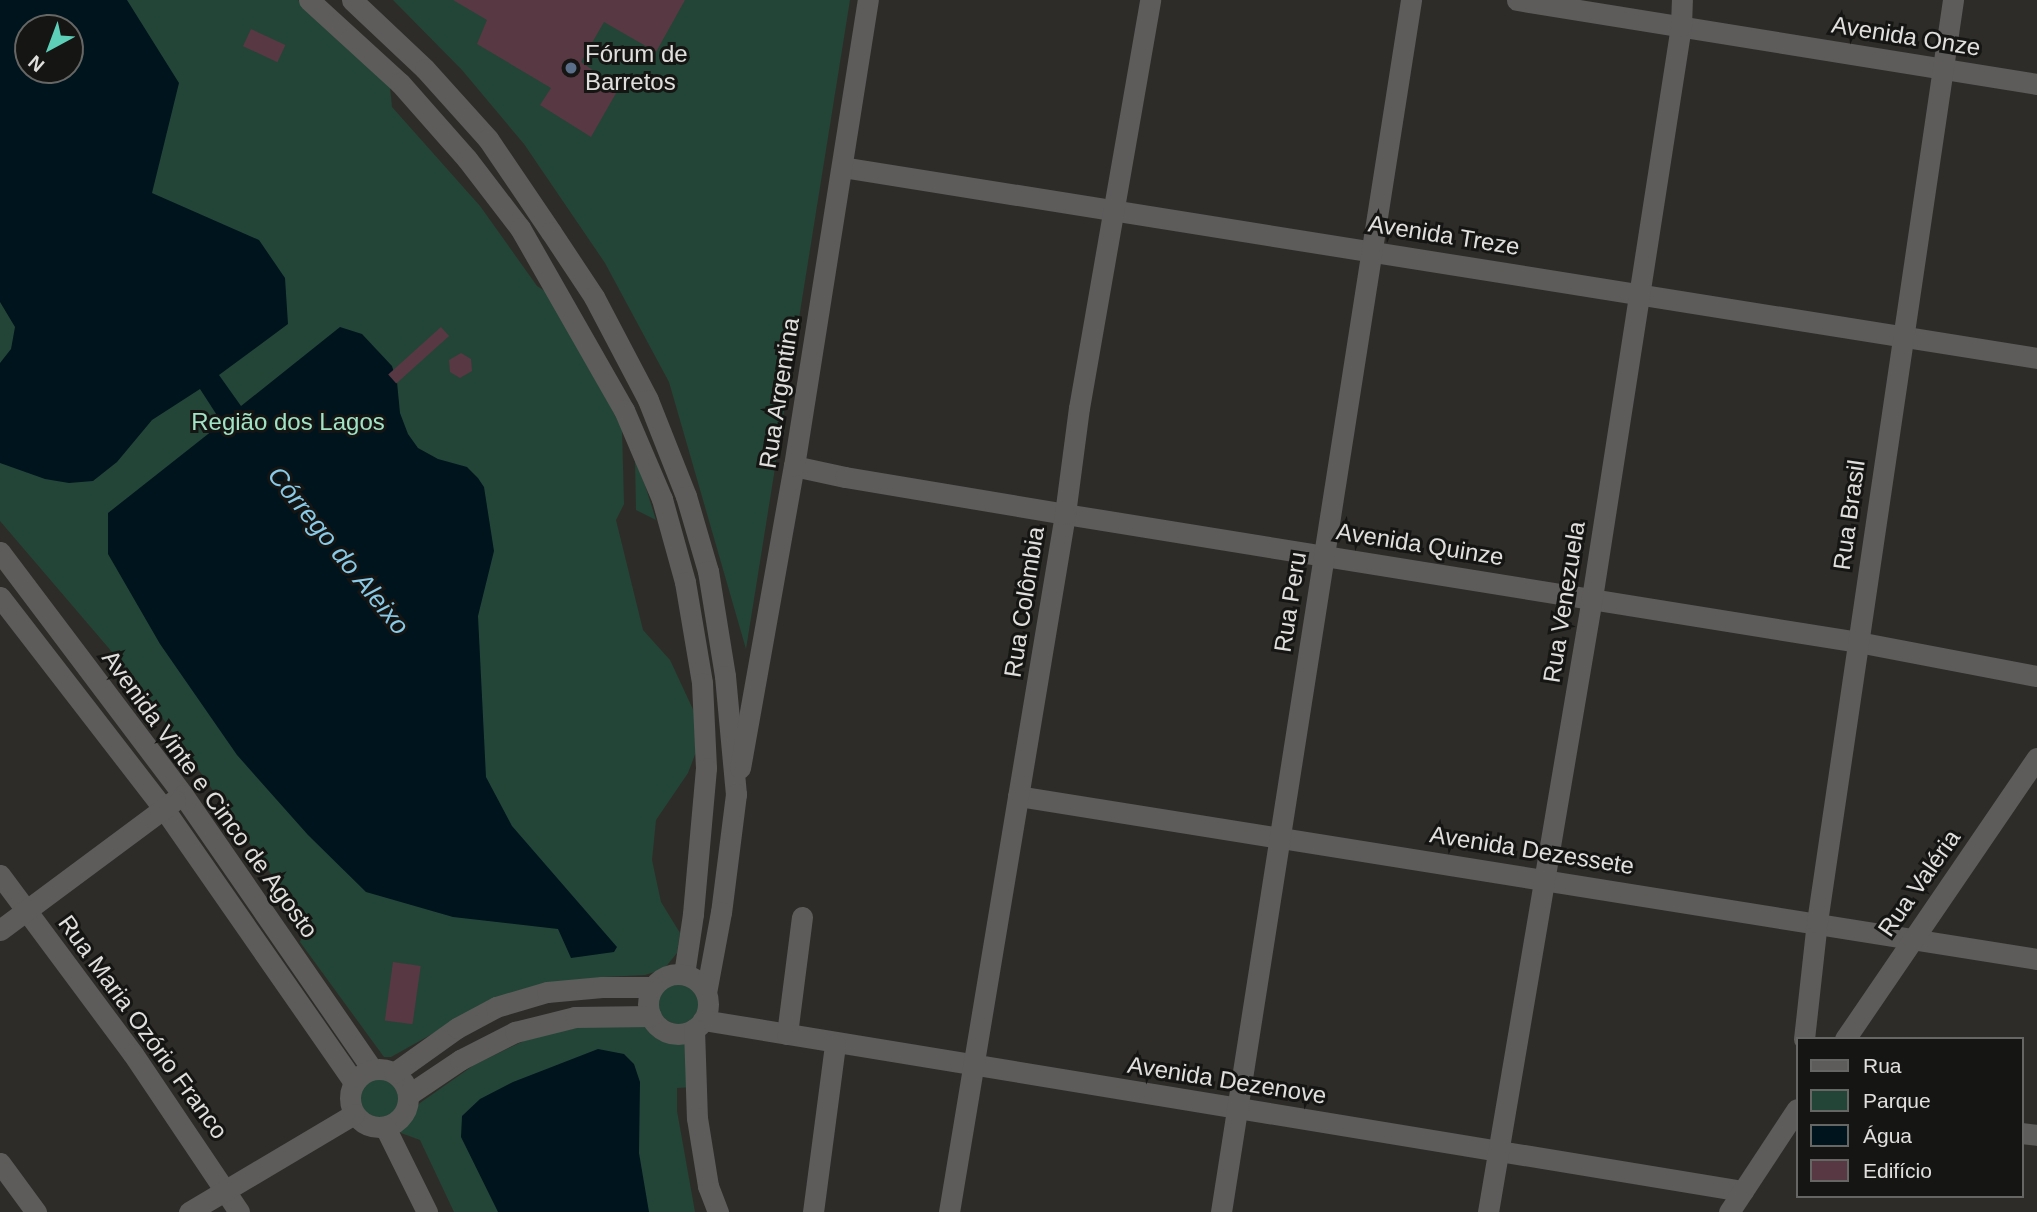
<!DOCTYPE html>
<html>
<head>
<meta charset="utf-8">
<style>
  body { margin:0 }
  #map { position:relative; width:2037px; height:1212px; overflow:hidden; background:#2e2c29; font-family:Arial,sans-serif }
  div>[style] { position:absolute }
  .green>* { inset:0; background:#234537 }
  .round { border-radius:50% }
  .water>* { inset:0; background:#00141d }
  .building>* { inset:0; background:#573843; transform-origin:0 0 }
  .minor>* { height:21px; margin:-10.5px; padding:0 10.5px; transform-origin:10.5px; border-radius:10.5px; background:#5d5c5b }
  .minor>.ring { margin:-10.5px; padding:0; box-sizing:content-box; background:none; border:21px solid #5d5c5b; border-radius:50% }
  .dots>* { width:19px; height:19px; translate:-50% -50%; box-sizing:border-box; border:4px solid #151513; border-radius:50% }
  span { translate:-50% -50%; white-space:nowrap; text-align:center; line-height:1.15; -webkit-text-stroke:6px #151513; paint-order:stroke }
  .street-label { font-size:24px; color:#e0dfdd }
  .poi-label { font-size:24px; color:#e0dfdd }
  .left { translate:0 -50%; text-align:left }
  .park-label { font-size:24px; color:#a1e3c5 }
  .water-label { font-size:26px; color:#88cae7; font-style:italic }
  .legend { position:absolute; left:1796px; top:1037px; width:228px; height:161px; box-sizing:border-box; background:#151513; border:2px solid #666664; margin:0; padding:9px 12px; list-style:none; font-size:21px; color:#e0dfdd }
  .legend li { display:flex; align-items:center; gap:14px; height:35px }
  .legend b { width:35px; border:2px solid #666664 }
  .north { position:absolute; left:14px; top:14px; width:70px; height:70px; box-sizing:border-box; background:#151513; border:2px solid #666664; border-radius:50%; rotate:221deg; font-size:19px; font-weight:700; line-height:28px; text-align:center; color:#e0dfdd }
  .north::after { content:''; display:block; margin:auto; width:24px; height:32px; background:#5dceb8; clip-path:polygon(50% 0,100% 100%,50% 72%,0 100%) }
</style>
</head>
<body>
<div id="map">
  <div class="green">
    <div style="clip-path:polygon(evenodd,0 0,298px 0,390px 87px,392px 107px,480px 206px,537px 286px,554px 297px,622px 429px,624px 504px,616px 520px,643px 630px,670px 660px,697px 718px,696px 752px,688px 773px,656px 820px,652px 860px,661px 902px,680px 933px,677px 953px,664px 969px,645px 975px,604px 977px,475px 1010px,391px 1057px,384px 1057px,300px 942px,306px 924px,136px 680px,0 521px,0 0,28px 28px,70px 28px,70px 70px,28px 70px,28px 28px)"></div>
    <div style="clip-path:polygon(393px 0,850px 0,746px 649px,669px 382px,605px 263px,524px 144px,462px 70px)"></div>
    <div style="clip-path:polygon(635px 459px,645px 485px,656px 520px,636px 510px)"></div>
    <div class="round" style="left:658px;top:982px;width:42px;height:42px"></div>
    <div style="clip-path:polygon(587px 1026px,653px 1027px,679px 1042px,690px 1042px,691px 1087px,677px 1088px,677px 1111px,695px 1212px,454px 1212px,420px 1140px,401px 1133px,399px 1129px,420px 1103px,474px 1065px,532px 1037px)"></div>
    <div class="round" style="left:357px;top:1077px;width:42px;height:42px"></div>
  </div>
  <div class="water">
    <div style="clip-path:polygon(evenodd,0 0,127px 0,179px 83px,152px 193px,259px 240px,285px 278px,288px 324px,219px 375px,241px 406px,340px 327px,362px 334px,392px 366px,397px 382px,400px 413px,408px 434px,418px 448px,438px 459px,467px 467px,478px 478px,484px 487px,494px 551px,478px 616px,486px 777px,512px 826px,617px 947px,614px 952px,571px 958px,558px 929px,453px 917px,366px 892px,308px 835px,237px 755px,160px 644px,108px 554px,108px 513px,222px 423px,200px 389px,152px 420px,117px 462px,93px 481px,69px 483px,45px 479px,0 463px,0 363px,11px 349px,15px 327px,0 302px,0 0,28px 28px,70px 28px,70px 70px,28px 70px,28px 28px)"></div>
    <div style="clip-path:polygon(598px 1049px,624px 1054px,634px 1064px,640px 1082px,639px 1153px,649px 1212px,498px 1212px,461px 1137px,462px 1116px,480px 1099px,513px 1082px)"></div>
  </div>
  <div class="building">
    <div style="clip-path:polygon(453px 0,685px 0,656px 52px,604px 22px,581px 62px,619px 88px,591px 137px,540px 105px,551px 88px,477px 44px,487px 20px)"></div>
    <div style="left:251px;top:29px;width:38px;height:19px;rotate:25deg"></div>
    <div style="left:441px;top:327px;width:12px;height:71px;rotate:48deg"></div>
    <div style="clip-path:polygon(461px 353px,471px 359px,472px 371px,460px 378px,450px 372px,449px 360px)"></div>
    <div style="left:393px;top:962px;width:28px;height:59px;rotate:8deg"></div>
  </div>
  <div class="minor">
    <div style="left:309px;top:0;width:123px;rotate:42.4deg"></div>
    <div style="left:400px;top:83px;width:101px;rotate:48.6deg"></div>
    <div style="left:467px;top:159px;width:87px;rotate:52.5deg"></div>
    <div style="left:520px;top:228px;width:210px;rotate:60.3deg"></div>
    <div style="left:624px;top:410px;width:97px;rotate:66.9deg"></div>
    <div style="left:662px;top:499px;width:86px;rotate:74.5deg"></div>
    <div style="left:685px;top:582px;width:102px;rotate:80.4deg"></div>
    <div style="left:702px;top:683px;width:85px;rotate:87.3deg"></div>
    <div style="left:706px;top:768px;width:147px;rotate:95.1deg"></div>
    <div style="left:693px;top:914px;width:61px;rotate:98.5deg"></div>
    <div style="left:352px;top:0;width:100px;rotate:43.4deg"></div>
    <div style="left:425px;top:69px;width:94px;rotate:48deg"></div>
    <div style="left:488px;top:139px;width:112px;rotate:55.9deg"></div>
    <div style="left:551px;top:232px;width:78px;rotate:56.5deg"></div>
    <div style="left:594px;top:297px;width:116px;rotate:62.3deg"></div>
    <div style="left:648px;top:400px;width:103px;rotate:68.4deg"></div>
    <div style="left:686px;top:496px;width:78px;rotate:73.7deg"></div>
    <div style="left:708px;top:571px;width:106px;rotate:80.8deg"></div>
    <div style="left:725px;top:676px;width:119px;rotate:84.7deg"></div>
    <div style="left:736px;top:794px;width:119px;rotate:97.2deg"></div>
    <div style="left:721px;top:912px;width:82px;rotate:100.5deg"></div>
    <div style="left:1517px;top:0;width:527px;rotate:9.18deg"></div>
    <div style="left:842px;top:167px;width:1210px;rotate:9.08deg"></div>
    <div style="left:794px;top:466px;width:52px;rotate:12.2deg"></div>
    <div style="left:845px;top:477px;width:223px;rotate:9.5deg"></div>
    <div style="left:1065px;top:514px;width:803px;rotate:9.17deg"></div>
    <div style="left:1858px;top:642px;width:182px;rotate:10.8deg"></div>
    <div style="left:0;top:552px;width:304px;rotate:53deg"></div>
    <div style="left:183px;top:795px;width:333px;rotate:55.4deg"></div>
    <div style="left:0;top:597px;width:268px;rotate:52.3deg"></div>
    <div style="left:164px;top:809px;width:333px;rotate:55.2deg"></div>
    <div style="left:740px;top:768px;width:307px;rotate:-79.9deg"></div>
    <div style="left:794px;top:466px;width:472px;rotate:-81deg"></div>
    <div style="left:1018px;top:796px;width:1032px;rotate:9.09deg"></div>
    <div style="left:0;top:875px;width:223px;rotate:53.4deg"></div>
    <div style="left:133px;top:1054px;width:190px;rotate:56.1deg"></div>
    <div style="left:0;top:930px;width:218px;rotate:-36.6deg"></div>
    <div class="ring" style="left:648px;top:974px;width:39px;height:39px"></div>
    <div style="left:703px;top:1020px;width:1054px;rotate:9.34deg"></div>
    <div style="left:694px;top:1029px;width:89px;rotate:88.1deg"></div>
    <div style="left:697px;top:1118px;width:69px;rotate:80.8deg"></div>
    <div style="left:708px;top:1186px;width:28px;rotate:69deg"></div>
    <div style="left:787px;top:1034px;width:118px;rotate:-82.7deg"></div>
    <div style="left:1804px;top:1039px;width:118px;rotate:-83.7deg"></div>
    <div style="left:1817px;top:922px;width:932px;rotate:-81.61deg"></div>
    <div style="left:1845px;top:1039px;width:340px;rotate:-55.7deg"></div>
    <div class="ring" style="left:350px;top:1069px;width:37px;height:37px"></div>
    <div style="left:394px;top:1073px;width:77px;rotate:-35.5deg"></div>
    <div style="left:457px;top:1028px;width:44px;rotate:-28.3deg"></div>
    <div style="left:496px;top:1007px;width:53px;rotate:-16.4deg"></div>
    <div style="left:547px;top:992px;width:55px;rotate:-5.2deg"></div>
    <div style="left:602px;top:987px;width:51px"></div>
    <div style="left:408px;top:1095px;width:63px;rotate:-33.9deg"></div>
    <div style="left:460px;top:1060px;width:62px;rotate:-27deg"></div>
    <div style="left:515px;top:1032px;width:62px;rotate:-14deg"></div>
    <div style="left:575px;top:1017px;width:76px;rotate:-0.8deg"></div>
    <div style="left:385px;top:1127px;width:95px;rotate:63.7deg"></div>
    <div style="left:2021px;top:1133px;width:16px;rotate:7deg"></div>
    <div style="left:0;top:1163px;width:61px;rotate:53.7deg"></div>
    <div style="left:189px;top:1212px;width:192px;rotate:-30.7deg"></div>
    <div style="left:813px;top:1212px;width:169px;rotate:-82.5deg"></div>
    <div style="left:949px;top:1212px;width:708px;rotate:-80.56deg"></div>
    <div style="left:1065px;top:514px;width:107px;rotate:-82.5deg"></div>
    <div style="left:1079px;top:408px;width:414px;rotate:-80.1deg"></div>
    <div style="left:1221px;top:1212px;width:1227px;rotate:-81.09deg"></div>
    <div style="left:1488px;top:1212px;width:623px;rotate:-80.39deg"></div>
    <div style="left:1592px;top:598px;width:579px;rotate:-81.16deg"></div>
    <div style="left:1681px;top:26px;width:26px;rotate:-88deg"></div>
    <div style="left:1729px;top:1212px;width:123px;rotate:-56.6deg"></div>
  </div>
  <div class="dots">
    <div style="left:571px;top:68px;background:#5c6f8a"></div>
  </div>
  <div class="street-label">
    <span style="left:1906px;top:36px;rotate:9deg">Avenida Onze</span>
    <span style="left:1444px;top:235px;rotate:9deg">Avenida Treze</span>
    <span style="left:779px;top:393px;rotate:-81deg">Rua Argentina</span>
    <span style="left:1849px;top:515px;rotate:-82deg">Rua Brasil</span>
    <span style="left:1420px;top:544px;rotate:9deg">Avenida Quinze</span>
    <span style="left:1024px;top:602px;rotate:-81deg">Rua Colômbia</span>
    <span style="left:1290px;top:602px;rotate:-81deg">Rua Peru</span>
    <span style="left:1564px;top:602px;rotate:-81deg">Rua Venezuela</span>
    <span style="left:210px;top:794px;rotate:54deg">Avenida Vinte e Cinco de Agosto</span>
    <span style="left:1532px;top:850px;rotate:9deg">Avenida Dezessete</span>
    <span style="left:1919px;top:883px;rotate:-55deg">Rua Valéria</span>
    <span style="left:143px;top:1027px;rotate:54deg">Rua Maria Ozório Franco</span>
    <span style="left:1227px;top:1080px;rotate:9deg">Avenida Dezenove</span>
  </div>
  <div class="poi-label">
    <span class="left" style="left:585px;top:68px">Fórum de<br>Barretos</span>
  </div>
  <div class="park-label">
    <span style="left:288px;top:422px">Região dos Lagos</span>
  </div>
  <div class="water-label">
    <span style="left:338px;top:551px;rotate:51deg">Córrego do Aleixo</span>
  </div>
  <ul class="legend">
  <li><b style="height:9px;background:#5d5c5b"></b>Rua</li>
  <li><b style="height:19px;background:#234537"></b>Parque</li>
  <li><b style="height:19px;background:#00141d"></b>Água</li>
  <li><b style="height:19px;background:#573843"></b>Edifício</li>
  </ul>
  <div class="north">N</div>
</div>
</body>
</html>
